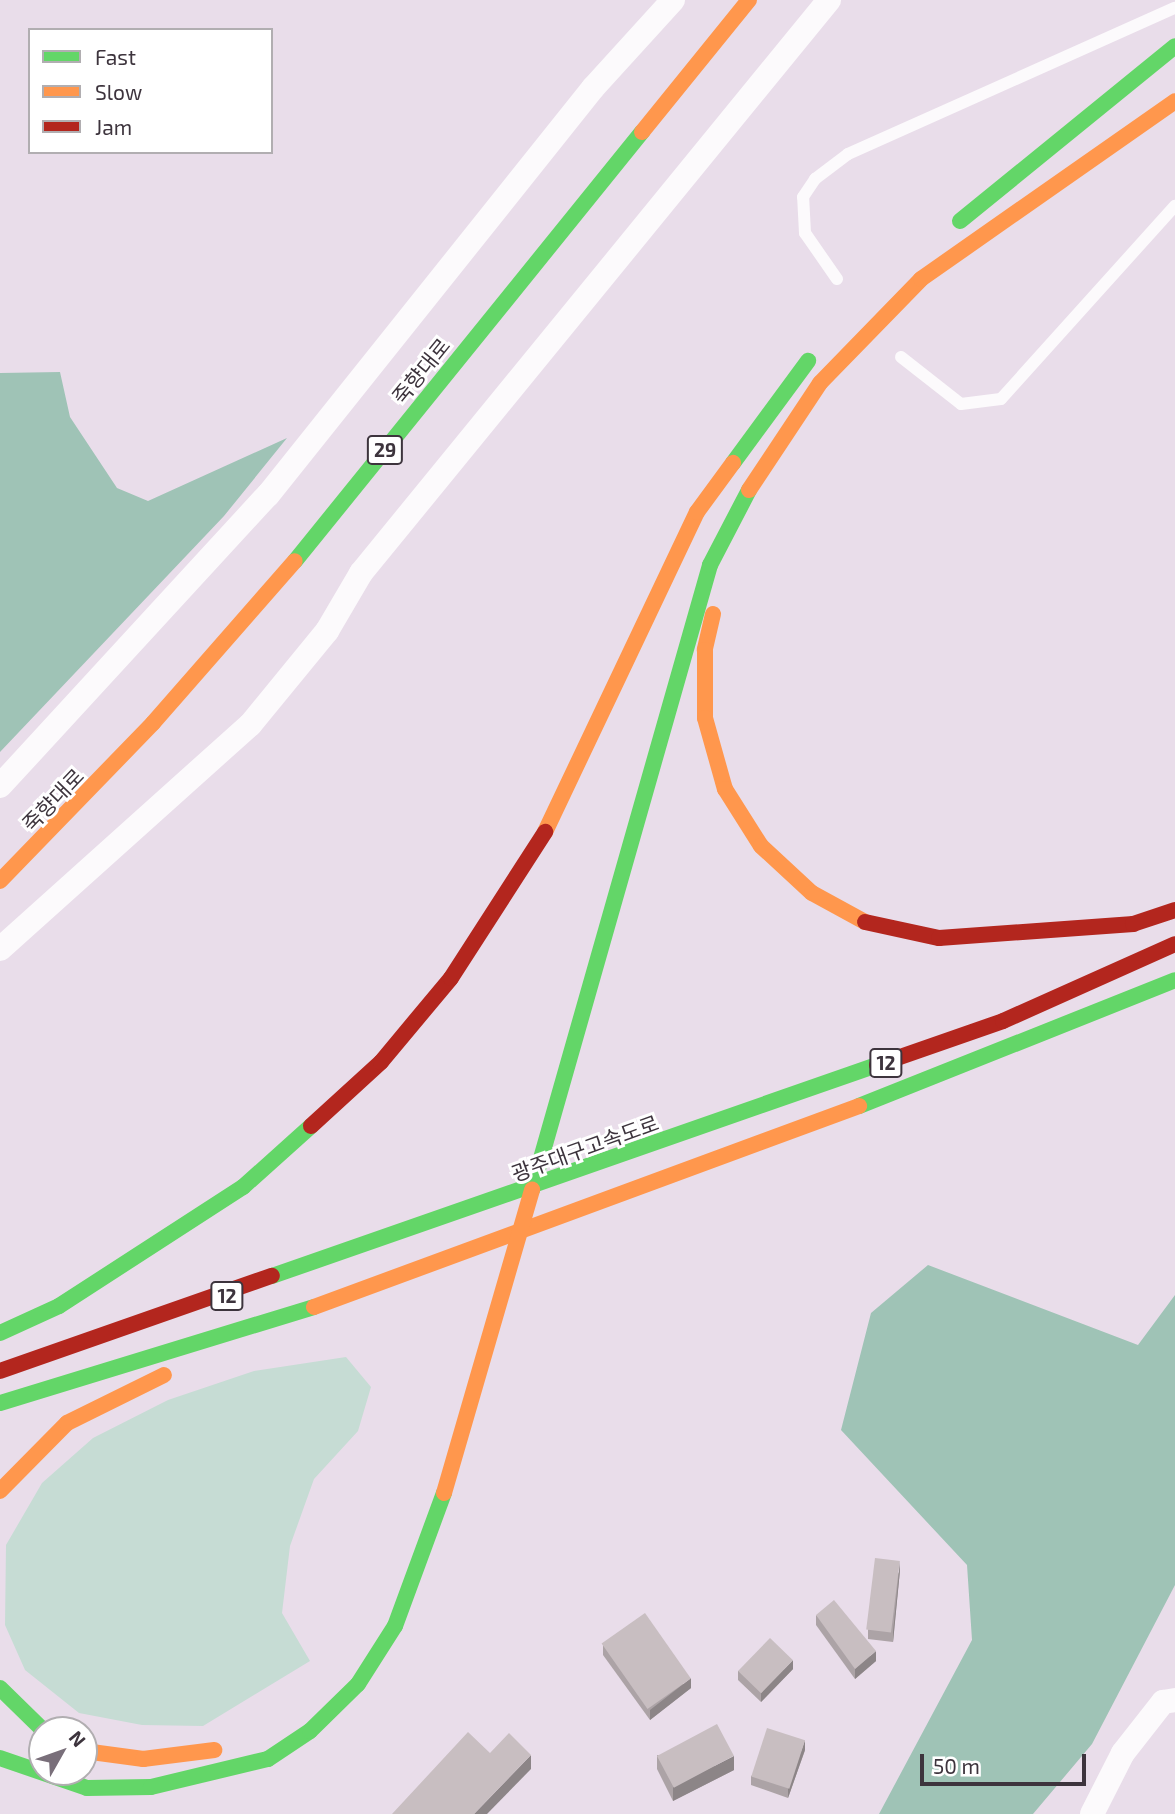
<!DOCTYPE html>
<html>
<head>
<meta charset="utf-8">
<style>
  body { margin:0 }
  #map { position:relative; width:1175px; height:1814px; overflow:hidden; background:#e9ddea; font-family:"Exo 2","Noto Sans KR",sans-serif }
  div>[style] { position:absolute }
  .green>* { inset:0; background:#c6dcd4 }
  .forest>* { inset:0; background:#9fc3b6 }
  .lane>* { height:12px; margin:-6px; padding:0 6px; transform-origin:6px; border-radius:6px; background:#fcfafc }
  .street>* { height:24px; margin:-12px; padding:0 12px; transform-origin:12px; border-radius:12px; background:#fcfafc }
  .fast>* { height:16px; margin:-8px; padding:0 8px; transform-origin:8px; border-radius:8px; background:#63d668 }
  .slow>* { height:16px; margin:-8px; padding:0 8px; transform-origin:8px; border-radius:8px; background:#ff974d }
  .jam>* { height:16px; margin:-8px; padding:0 8px; transform-origin:8px; border-radius:8px; background:#b3261e }
  .wall>* { inset:0; background:#aca3a6 }
  .shaded-wall>* { inset:0; background:#8c8587 }
  .building>* { inset:0; background:#c8bec1; transform-origin:0 0 }
  span { translate:-50% -50%; white-space:nowrap; text-align:center; line-height:1.15; -webkit-text-stroke:6px #fff; paint-order:stroke }
  .shield-label span { padding:2px 5px; background:#fff; border:2px solid; border-radius:5px; -webkit-text-stroke-width:0 }
  .shield-label { font-size:19px; color:#3d343d; font-weight:700 }
  .street-label { font-size:21px; color:#3d343d }
  .legend { position:absolute; left:28px; top:28px; width:245px; height:126px; box-sizing:border-box; background:#fff; border:2px solid #b1aeb1; margin:0; padding:9px 12px; list-style:none; font-size:21px; color:#3d343d }
  .legend li { display:flex; align-items:center; gap:14px; height:35px }
  .legend b { width:35px; border:2px solid #b1aeb1 }
  .north { position:absolute; left:28px; top:1716px; width:70px; height:70px; box-sizing:border-box; background:#fff; border:2px solid #b1aeb1; border-radius:50%; rotate:50deg; font-size:19px; font-weight:700; line-height:28px; text-align:center; color:#3d343d }
  .north::after { content:''; display:block; margin:auto; width:24px; height:32px; background:#796f7a; clip-path:polygon(50% 0,100% 100%,50% 72%,0 100%) }
  .scale { position:absolute; left:920px; top:1754px; width:166px; height:32px; box-sizing:border-box; border:4px solid #3d343d; border-top:0; padding-left:9px; font-size:21px; line-height:24px; white-space:nowrap; color:#3d343d; -webkit-text-stroke:5px #fff; paint-order:stroke }
</style>
</head>
<body>
<div id="map">
  <div class="green">
    <div style="clip-path:polygon(346px 1357px,371px 1387px,358px 1431px,314px 1479px,290px 1546px,282px 1613px,310px 1661px,203px 1726px,142px 1725px,79px 1713px,25px 1670px,5px 1625px,6px 1545px,42px 1483px,93px 1438px,168px 1400px,254px 1371px)"></div>
  </div>
  <div class="forest">
    <div style="clip-path:polygon(60px 372px,70px 417px,117px 488px,148px 501px,287px 438px,224px 516px,0 752px,0 373px)"></div>
    <div style="clip-path:polygon(928px 1265px,1138px 1345px,1175px 1295px,1175px 1585px,1092px 1744px,1033px 1814px,879px 1814px,972px 1640px,967px 1565px,841px 1430px,871px 1313px)"></div>
  </div>
  <div class="lane">
    <div style="left:837px;top:279px;width:56px;rotate:-124.8deg"></div>
    <div style="left:805px;top:233px;width:36px;rotate:-93deg"></div>
    <div style="left:803px;top:197px;width:22px;rotate:-56deg"></div>
    <div style="left:815px;top:179px;width:41px;rotate:-37.1deg"></div>
    <div style="left:848px;top:154px;width:358px;rotate:-24.1deg"></div>
    <div style="left:901px;top:357px;width:76px;rotate:38.1deg"></div>
    <div style="left:961px;top:404px;width:40px;rotate:-7.1deg"></div>
    <div style="left:1001px;top:399px;width:260px;rotate:-48deg"></div>
  </div>
  <div class="street">
    <div style="left:0;top:786px;width:396px;rotate:-47.4deg"></div>
    <div style="left:268px;top:495px;width:521px;rotate:-51.39deg"></div>
    <div style="left:593px;top:88px;width:119px;rotate:-47.7deg"></div>
    <div style="left:0;top:949px;width:336px;rotate:-41.9deg"></div>
    <div style="left:250px;top:725px;width:122px;rotate:-50.7deg"></div>
    <div style="left:327px;top:631px;width:67px;rotate:-59.6deg"></div>
    <div style="left:361px;top:573px;width:740px;rotate:-50.76deg"></div>
    <div style="left:1092px;top:1814px;width:68px;rotate:-63.1deg"></div>
    <div style="left:1123px;top:1753px;width:65px;rotate:-51.9deg"></div>
    <div style="left:1163px;top:1702px;width:12px;rotate:-9deg"></div>
  </div>
  <div class="fast">
    <div style="left:960px;top:221px;width:277px;rotate:-39.1deg"></div>
    <div style="left:733px;top:463px;width:127px;rotate:-53.7deg"></div>
    <div style="left:295px;top:561px;width:552px;rotate:-51.03deg"></div>
    <div style="left:859px;top:1106px;width:340px;rotate:-21.7deg"></div>
    <div style="left:532px;top:1190px;width:650px;rotate:-74.1deg"></div>
    <div style="left:710px;top:565px;width:85px;rotate:-62.5deg"></div>
    <div style="left:272px;top:1276px;width:641px;rotate:-19.23deg"></div>
    <div style="left:0;top:1333px;width:65px;rotate:-24.6deg"></div>
    <div style="left:59px;top:1306px;width:219px;rotate:-32.9deg"></div>
    <div style="left:243px;top:1187px;width:91px;rotate:-41.9deg"></div>
    <div style="left:0;top:1403px;width:328px;rotate:-17deg"></div>
    <div style="left:0;top:1688px;width:60px;rotate:44.3deg"></div>
    <div style="left:0;top:1758px;width:92px;rotate:19deg"></div>
    <div style="left:87px;top:1788px;width:64px;rotate:-0.9deg"></div>
    <div style="left:151px;top:1787px;width:120px;rotate:-13.5deg"></div>
    <div style="left:268px;top:1759px;width:50px;rotate:-33.7deg"></div>
    <div style="left:310px;top:1731px;width:67px;rotate:-44.4deg"></div>
    <div style="left:358px;top:1684px;width:69px;rotate:-57.5deg"></div>
    <div style="left:395px;top:1626px;width:142px;rotate:-69.8deg"></div>
  </div>
  <div class="slow">
    <div style="left:642px;top:132px;width:170px;rotate:-51deg"></div>
    <div style="left:749px;top:490px;width:128px;rotate:-56.4deg"></div>
    <div style="left:820px;top:383px;width:145px;rotate:-45.8deg"></div>
    <div style="left:921px;top:279px;width:310px;rotate:-35deg"></div>
    <div style="left:713px;top:614px;width:37px;rotate:103deg"></div>
    <div style="left:705px;top:650px;width:68px;rotate:90deg"></div>
    <div style="left:705px;top:718px;width:74px;rotate:74.3deg"></div>
    <div style="left:725px;top:789px;width:67px;rotate:57.7deg"></div>
    <div style="left:761px;top:846px;width:69px;rotate:42.7deg"></div>
    <div style="left:812px;top:893px;width:60px;rotate:28.7deg"></div>
    <div style="left:545px;top:832px;width:354px;rotate:-64.6deg"></div>
    <div style="left:697px;top:512px;width:61px;rotate:-53.7deg"></div>
    <div style="left:0;top:881px;width:220px;rotate:-45.9deg"></div>
    <div style="left:153px;top:723px;width:215px;rotate:-48.8deg"></div>
    <div style="left:314px;top:1307px;width:581px;rotate:-20.24deg"></div>
    <div style="left:0;top:1491px;width:95px;rotate:-45.4deg"></div>
    <div style="left:67px;top:1423px;width:108px;rotate:-26.3deg"></div>
    <div style="left:444px;top:1493px;width:316px;rotate:-73.8deg"></div>
    <div style="left:84px;top:1751px;width:60px;rotate:7.7deg"></div>
    <div style="left:143px;top:1759px;width:72px;rotate:-7.2deg"></div>
  </div>
  <div class="jam">
    <div style="left:865px;top:922px;width:76px;rotate:12.2deg"></div>
    <div style="left:939px;top:938px;width:195px;rotate:-4.1deg"></div>
    <div style="left:1133px;top:924px;width:44px;rotate:-18.4deg"></div>
    <div style="left:877px;top:1065px;width:133px;rotate:-19.2deg"></div>
    <div style="left:1003px;top:1021px;width:188px;rotate:-24.1deg"></div>
    <div style="left:311px;top:1126px;width:95px;rotate:-42.4deg"></div>
    <div style="left:381px;top:1062px;width:109px;rotate:-50.2deg"></div>
    <div style="left:451px;top:978px;width:174px;rotate:-57.2deg"></div>
    <div style="left:0;top:1371px;width:288px;rotate:-19.3deg"></div>
  </div>
  <div class="wall">
    <div style="clip-path:polygon(900px 1570px,893px 1642px,868px 1639px,868px 1630px)"></div>
    <div style="clip-path:polygon(816px 1615px,876px 1661px,855px 1679px,816px 1625px)"></div>
    <div style="clip-path:polygon(603px 1645px,691px 1688px,650px 1720px,603px 1655px)"></div>
    <div style="clip-path:polygon(793px 1669px,761px 1702px,738px 1680px,738px 1671px)"></div>
    <div style="clip-path:polygon(805px 1750px,788px 1798px,751px 1785px,751px 1776px)"></div>
    <div style="clip-path:polygon(657px 1755px,734px 1770px,673px 1801px,657px 1769px)"></div>
  </div>
  <div class="shaded-wall">
    <div style="clip-path:polygon(900px 1561px,900px 1570px,893px 1642px,893px 1632px)"></div>
    <div style="clip-path:polygon(876px 1651px,876px 1661px,855px 1679px,855px 1669px)"></div>
    <div style="clip-path:polygon(793px 1660px,793px 1669px,761px 1702px,761px 1693px)"></div>
    <div style="clip-path:polygon(691px 1678px,691px 1688px,650px 1720px,650px 1710px)"></div>
    <div style="clip-path:polygon(805px 1740px,805px 1750px,788px 1798px,788px 1789px)"></div>
    <div style="clip-path:polygon(531px 1755px,531px 1769px,487px 1814px,474px 1814px)"></div>
    <div style="clip-path:polygon(734px 1756px,734px 1770px,673px 1801px,673px 1787px)"></div>
  </div>
  <div class="building">
    <div style="left:875px;top:1558px;width:25px;height:72px;rotate:7deg"></div>
    <div style="clip-path:polygon(834px 1600px,876px 1651px,855px 1669px,816px 1615px)"></div>
    <div style="left:645px;top:1613px;width:80px;height:53px;rotate:55deg"></div>
    <div style="left:770px;top:1638px;width:32px;height:46px;rotate:44deg"></div>
    <div style="left:717px;top:1724px;width:36px;height:68px;rotate:62deg"></div>
    <div style="left:767px;top:1728px;width:40px;height:51px;rotate:18deg"></div>
    <div style="clip-path:polygon(468px 1732px,490px 1753px,509px 1733px,531px 1755px,474px 1814px,392px 1814px)"></div>
  </div>
  <div class="shield-label">
    <span style="left:385px;top:450px">29</span>
    <span style="left:886px;top:1063px">12</span>
    <span style="left:227px;top:1296px">12</span>
  </div>
  <div class="street-label">
    <span style="left:421px;top:371px;rotate:-51deg">죽향대로</span>
    <span style="left:53px;top:800px;rotate:-46deg">죽향대로</span>
    <span style="left:585px;top:1148px;rotate:-20deg">광주대구고속도로</span>
  </div>
  <ul class="legend">
  <li><b style="height:9px;background:#63d668"></b>Fast</li>
  <li><b style="height:9px;background:#ff974d"></b>Slow</li>
  <li><b style="height:9px;background:#b3261e"></b>Jam</li>
  </ul>
  <div class="north">N</div>
  <div class="scale">50 m</div>
</div>
</body>
</html>
